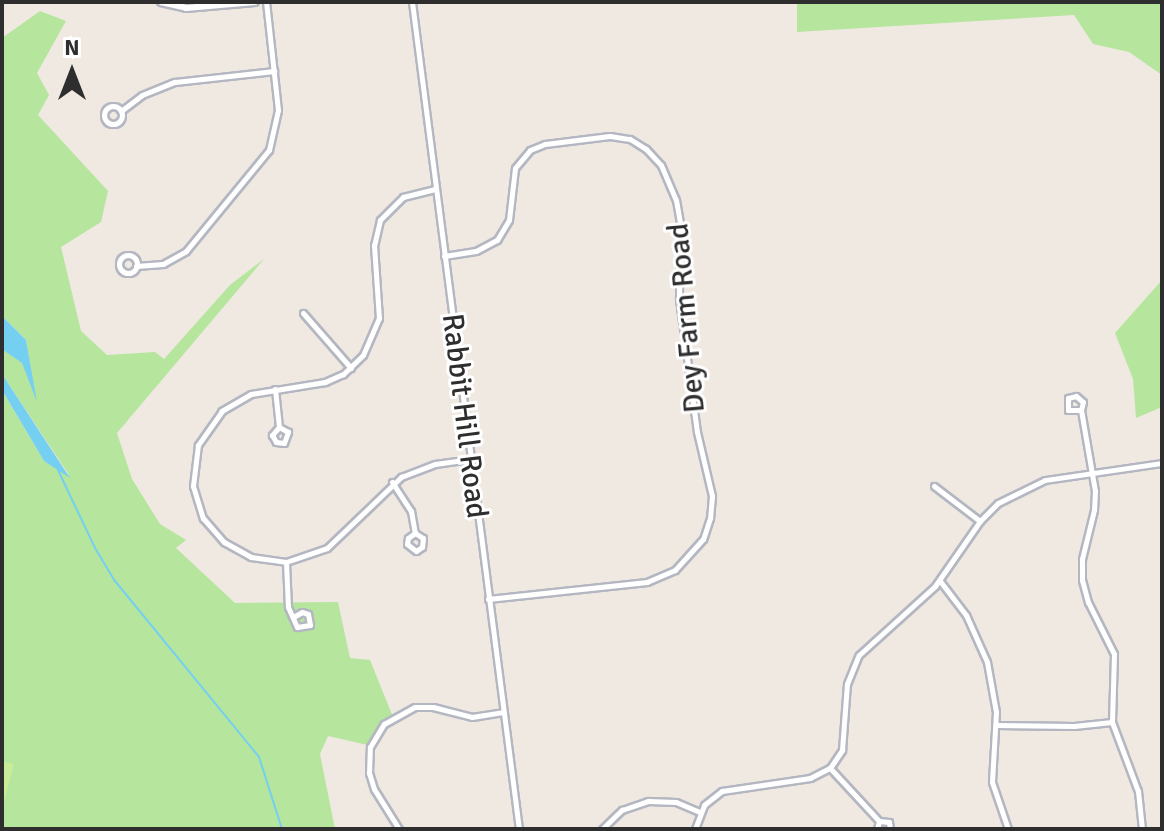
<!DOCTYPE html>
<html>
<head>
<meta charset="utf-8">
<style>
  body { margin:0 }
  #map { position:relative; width:1164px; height:831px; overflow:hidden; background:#efe9e1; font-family:Signika,sans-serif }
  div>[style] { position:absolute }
  .green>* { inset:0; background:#b6e59e }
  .pitch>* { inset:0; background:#c9ec9a }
  .water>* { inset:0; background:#75cff0 }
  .stream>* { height:2px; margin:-1px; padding:0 1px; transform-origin:1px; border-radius:1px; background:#75cff0 }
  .roads { filter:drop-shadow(2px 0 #b4b7c1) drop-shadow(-2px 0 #b4b7c1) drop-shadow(0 2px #b4b7c1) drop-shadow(0 -2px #b4b7c1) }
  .minor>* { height:5px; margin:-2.5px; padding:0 2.5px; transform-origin:2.5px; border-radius:2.5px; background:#fff }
  .minor>.ring { margin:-2.5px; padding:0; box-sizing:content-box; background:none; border:5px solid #fff; border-radius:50% }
  .tertiary>* { height:6px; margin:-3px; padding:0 3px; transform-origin:3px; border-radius:3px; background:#fff }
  span { translate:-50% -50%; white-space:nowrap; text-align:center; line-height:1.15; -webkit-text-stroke:6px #fff; paint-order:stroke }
  .street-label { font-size:30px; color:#2e2e2e }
  .frame { position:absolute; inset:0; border:4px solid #2e2e2e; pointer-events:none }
  .north { position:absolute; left:32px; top:32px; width:80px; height:80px; -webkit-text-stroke:6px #fff; paint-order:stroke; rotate:0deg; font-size:22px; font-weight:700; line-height:32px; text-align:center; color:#2e2e2e }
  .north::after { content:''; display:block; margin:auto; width:28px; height:36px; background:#2e2e2e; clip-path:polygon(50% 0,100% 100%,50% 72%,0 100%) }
</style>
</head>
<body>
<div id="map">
  <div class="green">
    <div style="clip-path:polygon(797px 2px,1162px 2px,1162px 75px,1129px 52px,1093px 44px,1074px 15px,797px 32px)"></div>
    <div style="clip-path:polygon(40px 11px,66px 21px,37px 73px,49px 95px,38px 115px,108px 191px,101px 222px,61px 247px,81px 331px,107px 355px,155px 352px,164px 359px,230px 285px,264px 259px,117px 433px,132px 479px,160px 524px,186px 540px,176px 548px,235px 603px,338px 602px,350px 658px,370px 660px,393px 717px,372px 746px,328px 736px,320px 754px,335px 829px,2px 829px,2px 390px,44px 461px,69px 475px,2px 374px,2px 349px,22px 362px,35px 396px,26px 340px,2px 316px,2px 38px)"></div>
    <div style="clip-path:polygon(1162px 280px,1162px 407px,1136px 418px,1133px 379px,1115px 333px)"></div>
  </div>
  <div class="pitch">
    <div style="clip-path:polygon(2px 761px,14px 764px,2px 809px)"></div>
  </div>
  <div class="water">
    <div style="clip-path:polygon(2px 316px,26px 340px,37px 402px,22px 363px,2px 349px)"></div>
    <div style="clip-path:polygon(2px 374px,70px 478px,44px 461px,2px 390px)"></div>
  </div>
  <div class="stream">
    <div style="left:58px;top:470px;width:86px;rotate:64.6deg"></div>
    <div style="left:95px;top:548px;width:39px;rotate:59deg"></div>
    <div style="left:115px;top:581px;width:227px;rotate:50.7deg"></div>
    <div style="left:259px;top:757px;width:76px;rotate:72.3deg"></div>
  </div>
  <div class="roads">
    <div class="minor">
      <div style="left:412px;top:2px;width:834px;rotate:82.63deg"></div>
      <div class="ring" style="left:104px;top:106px;width:13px;height:13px"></div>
      <div style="left:121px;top:111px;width:26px;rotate:-37deg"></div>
      <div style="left:142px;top:95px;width:35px;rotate:-22deg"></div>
      <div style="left:175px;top:82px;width:100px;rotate:-6.3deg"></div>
      <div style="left:435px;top:189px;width:33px;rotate:166deg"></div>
      <div style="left:403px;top:197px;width:33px;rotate:135deg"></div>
      <div style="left:380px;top:220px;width:26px;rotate:103deg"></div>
      <div style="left:374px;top:245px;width:73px;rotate:86.1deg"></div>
      <div style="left:379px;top:318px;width:40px;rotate:113.4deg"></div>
      <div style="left:363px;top:355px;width:28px;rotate:136deg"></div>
      <div style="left:343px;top:374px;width:20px;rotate:156deg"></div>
      <div style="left:325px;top:382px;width:75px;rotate:170.8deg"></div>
      <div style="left:251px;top:394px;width:34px;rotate:150deg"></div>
      <div style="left:222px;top:411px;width:42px;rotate:125.2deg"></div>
      <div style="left:198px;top:445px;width:41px;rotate:97deg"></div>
      <div style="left:193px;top:486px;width:34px;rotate:73deg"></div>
      <div style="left:203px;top:518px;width:32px;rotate:49deg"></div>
      <div style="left:224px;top:542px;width:31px;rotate:29deg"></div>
      <div style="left:251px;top:557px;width:35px;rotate:8deg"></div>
      <div style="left:286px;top:562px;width:43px;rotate:-18.9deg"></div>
      <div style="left:327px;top:548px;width:103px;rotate:-43.8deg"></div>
      <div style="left:401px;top:477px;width:36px;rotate:-21deg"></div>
      <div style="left:435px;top:464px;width:35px;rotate:-8deg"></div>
      <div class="ring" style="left:119px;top:255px;width:13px;height:13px"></div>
      <div style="left:444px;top:256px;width:32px;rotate:-9deg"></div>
      <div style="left:476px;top:251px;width:24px;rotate:-28deg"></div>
      <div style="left:497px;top:240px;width:23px;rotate:-59deg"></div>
      <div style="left:509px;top:220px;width:52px;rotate:-83.4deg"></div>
      <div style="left:515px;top:168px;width:23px;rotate:-50deg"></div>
      <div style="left:530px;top:150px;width:16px;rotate:-22deg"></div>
      <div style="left:545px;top:144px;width:65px;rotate:-7deg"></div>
      <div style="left:610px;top:136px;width:20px;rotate:9deg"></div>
      <div style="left:630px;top:139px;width:19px;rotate:32deg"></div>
      <div style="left:646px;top:149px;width:22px;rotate:47deg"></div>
      <div style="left:661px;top:165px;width:38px;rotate:67deg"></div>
      <div style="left:676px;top:200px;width:23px;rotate:80deg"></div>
      <div style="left:680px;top:223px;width:76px;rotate:90.8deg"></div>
      <div style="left:679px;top:299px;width:134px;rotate:82.3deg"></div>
      <div style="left:697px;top:432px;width:66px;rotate:76.8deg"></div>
      <div style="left:712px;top:496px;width:22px;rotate:95deg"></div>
      <div style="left:710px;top:518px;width:22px;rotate:108deg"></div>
      <div style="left:703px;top:539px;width:42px;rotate:132.1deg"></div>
      <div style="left:675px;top:570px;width:30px;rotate:157deg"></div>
      <div style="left:647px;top:582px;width:160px;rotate:173.9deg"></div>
      <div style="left:136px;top:266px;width:27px;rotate:-4deg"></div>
      <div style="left:163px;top:264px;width:26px;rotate:-29deg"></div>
      <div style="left:186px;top:251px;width:131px;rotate:-50.6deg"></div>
      <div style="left:269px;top:150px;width:41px;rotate:-77.3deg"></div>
      <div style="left:278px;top:110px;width:109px;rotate:-96.3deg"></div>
      <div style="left:303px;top:313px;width:73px;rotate:48.9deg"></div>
      <div style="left:275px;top:389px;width:38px;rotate:84deg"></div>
      <div style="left:279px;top:427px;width:11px;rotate:131deg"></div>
      <div style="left:272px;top:435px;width:8px;rotate:60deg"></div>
      <div style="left:276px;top:442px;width:8px;rotate:7deg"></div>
      <div style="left:284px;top:443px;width:12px;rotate:-70deg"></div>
      <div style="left:288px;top:432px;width:10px;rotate:-151deg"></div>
      <div style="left:1081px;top:410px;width:13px;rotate:180deg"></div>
      <div style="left:1068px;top:410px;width:12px;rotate:-90deg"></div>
      <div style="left:1068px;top:398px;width:8px;rotate:-14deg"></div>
      <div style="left:1076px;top:396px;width:9px;rotate:41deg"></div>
      <div style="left:1083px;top:402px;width:8px;rotate:104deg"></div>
      <div style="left:1081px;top:410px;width:82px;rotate:80.2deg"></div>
      <div style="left:1095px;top:491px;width:19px;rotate:93deg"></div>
      <div style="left:1094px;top:510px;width:50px;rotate:103.8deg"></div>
      <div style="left:1082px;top:559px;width:21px;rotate:90deg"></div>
      <div style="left:1082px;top:580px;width:23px;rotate:75deg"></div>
      <div style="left:1088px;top:602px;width:58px;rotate:63.4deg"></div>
      <div style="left:1114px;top:654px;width:68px;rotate:91.7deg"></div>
      <div style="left:1112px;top:722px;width:74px;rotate:69.4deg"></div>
      <div style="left:1138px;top:791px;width:38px;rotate:84deg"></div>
      <div style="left:392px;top:482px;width:35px;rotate:57deg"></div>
      <div style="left:411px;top:511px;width:22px;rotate:80deg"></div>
      <div style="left:415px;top:533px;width:9px;rotate:32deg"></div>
      <div style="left:423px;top:538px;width:9px;rotate:96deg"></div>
      <div style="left:422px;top:547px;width:7px;rotate:146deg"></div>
      <div style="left:416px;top:551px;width:11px;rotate:-142deg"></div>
      <div style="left:407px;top:544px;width:6px;rotate:-81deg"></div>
      <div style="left:408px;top:538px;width:9px;rotate:-36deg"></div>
      <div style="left:934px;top:486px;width:58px;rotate:37.3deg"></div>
      <div style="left:286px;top:562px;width:45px;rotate:87.5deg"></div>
      <div style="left:288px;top:607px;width:22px;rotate:66deg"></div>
      <div style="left:297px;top:627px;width:13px;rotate:-9deg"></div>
      <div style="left:310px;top:625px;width:11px;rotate:-100deg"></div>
      <div style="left:308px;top:614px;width:6px;rotate:-162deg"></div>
      <div style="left:302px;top:612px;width:8px;rotate:150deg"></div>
      <div style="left:940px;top:581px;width:43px;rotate:52.6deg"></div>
      <div style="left:966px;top:615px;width:51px;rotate:65.9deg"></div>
      <div style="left:987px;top:662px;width:51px;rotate:79.8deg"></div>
      <div style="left:996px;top:712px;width:70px;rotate:93.3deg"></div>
      <div style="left:992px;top:782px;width:50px;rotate:71.2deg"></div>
      <div style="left:996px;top:725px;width:78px;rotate:0.7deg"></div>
      <div style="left:1074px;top:726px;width:38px;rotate:-6deg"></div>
      <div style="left:830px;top:768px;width:72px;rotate:47.2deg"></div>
      <div style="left:879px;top:821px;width:10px;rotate:6deg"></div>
      <div style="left:889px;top:822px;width:7px;rotate:82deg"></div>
      <div style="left:399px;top:829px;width:47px;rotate:-122deg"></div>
      <div style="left:374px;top:789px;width:17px;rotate:-107deg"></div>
      <div style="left:369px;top:773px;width:26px;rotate:-88deg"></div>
      <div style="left:370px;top:747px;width:27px;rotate:-59deg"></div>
      <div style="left:384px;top:724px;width:35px;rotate:-29deg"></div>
      <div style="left:415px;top:707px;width:18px"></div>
      <div style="left:433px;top:707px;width:40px;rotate:14.4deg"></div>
      <div style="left:472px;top:717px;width:31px;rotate:-9deg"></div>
      <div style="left:602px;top:829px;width:28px;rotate:-44deg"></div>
      <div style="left:622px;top:810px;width:28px;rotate:-19deg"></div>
      <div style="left:648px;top:801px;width:28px;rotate:2deg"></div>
      <div style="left:676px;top:802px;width:25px;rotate:23deg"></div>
      <div style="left:695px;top:829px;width:26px;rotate:-69deg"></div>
      <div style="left:704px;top:805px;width:23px;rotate:-38deg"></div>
      <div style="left:722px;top:791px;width:89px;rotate:-8.4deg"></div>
      <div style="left:810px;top:778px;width:22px;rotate:-27deg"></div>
      <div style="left:830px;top:768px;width:22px;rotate:-56deg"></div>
      <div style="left:842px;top:750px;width:66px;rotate:-85.7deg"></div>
      <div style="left:847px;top:684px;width:31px;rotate:-68deg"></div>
      <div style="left:859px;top:655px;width:103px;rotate:-42.2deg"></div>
      <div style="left:935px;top:586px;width:79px;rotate:-55.3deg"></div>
      <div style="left:980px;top:521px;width:25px;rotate:-45deg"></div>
      <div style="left:998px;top:503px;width:52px;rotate:-26.1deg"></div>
      <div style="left:1045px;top:480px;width:118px;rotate:-8.3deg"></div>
      <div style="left:877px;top:829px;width:8px;rotate:-76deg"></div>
    </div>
    <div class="tertiary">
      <div style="left:161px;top:2px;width:26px;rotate:13deg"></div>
      <div style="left:186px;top:8px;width:69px;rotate:-5deg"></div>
    </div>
  </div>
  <div class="street-label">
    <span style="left:687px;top:318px;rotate:-95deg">Dey Farm Road</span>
    <span style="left:464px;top:416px;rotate:83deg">Rabbit Hill Road</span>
  </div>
  <div class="frame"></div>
  <div class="north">N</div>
</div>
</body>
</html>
